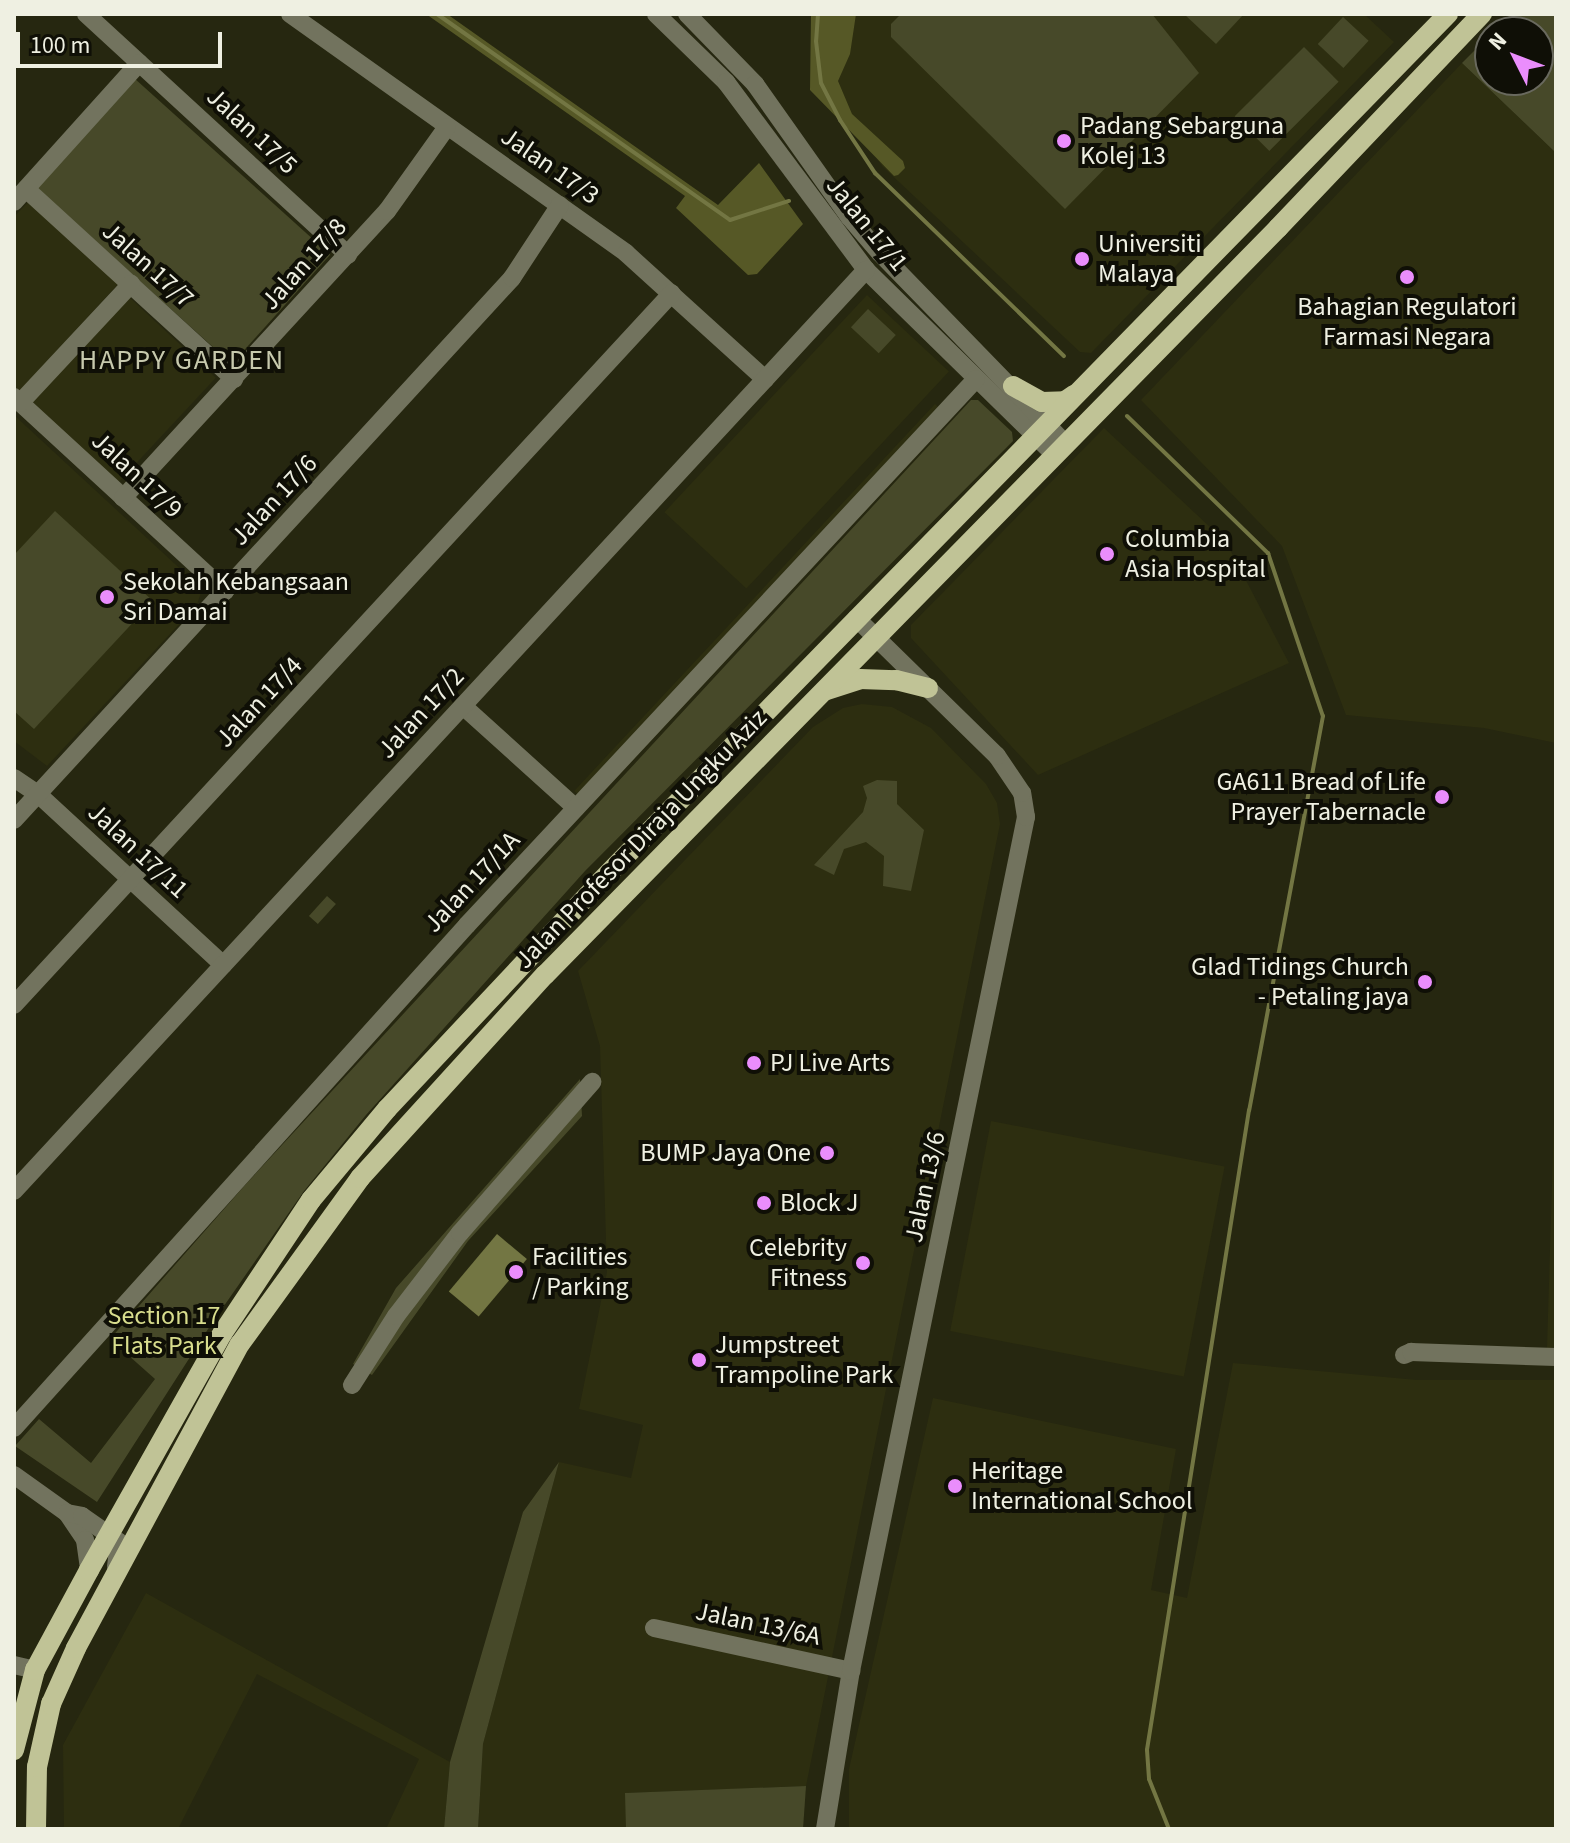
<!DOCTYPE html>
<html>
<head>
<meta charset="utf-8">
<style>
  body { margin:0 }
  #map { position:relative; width:1570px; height:1843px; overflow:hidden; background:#262710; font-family:"Source Sans 3",sans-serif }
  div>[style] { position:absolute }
  .built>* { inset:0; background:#2d2e10; transform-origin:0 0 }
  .green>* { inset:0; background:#474929; transform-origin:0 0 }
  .forest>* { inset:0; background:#565826 }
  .water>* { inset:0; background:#737643; transform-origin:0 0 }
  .stream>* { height:4px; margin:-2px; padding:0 2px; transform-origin:2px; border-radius:2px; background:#737643 }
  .minor>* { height:18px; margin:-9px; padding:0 9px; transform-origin:9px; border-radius:9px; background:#72735e }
  .major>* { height:20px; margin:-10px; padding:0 10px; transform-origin:10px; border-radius:10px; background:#c0c396 }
  .dots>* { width:22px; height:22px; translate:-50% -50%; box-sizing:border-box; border:4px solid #0f0f06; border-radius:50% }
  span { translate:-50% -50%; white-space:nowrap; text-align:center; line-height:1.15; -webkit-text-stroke:8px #0f0f06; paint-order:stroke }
  .poi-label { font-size:26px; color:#eff0e2 }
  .left { translate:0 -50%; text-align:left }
  .right { translate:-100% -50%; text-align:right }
  .street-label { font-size:26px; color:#eff0e2 }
  .park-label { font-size:26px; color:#d8dd8d }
  .neighbourhood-label { font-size:28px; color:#c7c9ad; letter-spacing:2px }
  .frame { position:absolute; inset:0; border:16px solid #eff0e2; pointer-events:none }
  .north { position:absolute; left:1474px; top:16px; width:80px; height:80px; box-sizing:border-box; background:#0f0f06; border:2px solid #69695e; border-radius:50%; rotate:312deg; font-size:22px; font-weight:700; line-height:32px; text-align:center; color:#eff0e2 }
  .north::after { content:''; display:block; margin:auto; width:28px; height:36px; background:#ea8dfc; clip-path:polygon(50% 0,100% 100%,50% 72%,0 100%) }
  .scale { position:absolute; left:16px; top:32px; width:206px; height:36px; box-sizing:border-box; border:4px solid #eff0e2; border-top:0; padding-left:10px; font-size:24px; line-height:28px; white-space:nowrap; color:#eff0e2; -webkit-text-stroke:6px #0f0f06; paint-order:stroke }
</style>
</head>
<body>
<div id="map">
  <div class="built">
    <div style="clip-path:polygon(827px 14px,1364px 14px,1394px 42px,1091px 353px,1080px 352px,882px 166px,847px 114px,831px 79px)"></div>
    <div style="clip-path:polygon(1462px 63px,1556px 153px,1556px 743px,1484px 728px,1346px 715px,1282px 546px,1141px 400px)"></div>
    <div style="clip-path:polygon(30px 200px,120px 282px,18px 393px,14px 389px,14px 217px)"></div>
    <div style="left:867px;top:295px;width:112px;height:297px;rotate:43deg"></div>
    <div style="left:128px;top:296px;width:120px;height:143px;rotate:43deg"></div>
    <div style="left:935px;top:404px;width:22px;height:529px;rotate:43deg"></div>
    <div style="clip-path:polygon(14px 415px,202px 589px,197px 605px,47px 766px,14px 741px)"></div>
    <div style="clip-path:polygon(1104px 428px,1226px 542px,1289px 663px,1038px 775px,911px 638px,911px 625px)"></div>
    <div style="clip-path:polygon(862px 704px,892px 707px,931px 728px,986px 784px,997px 803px,1000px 824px,806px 1786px,626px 1793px,626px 1829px,478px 1829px,483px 1744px,559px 1462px,631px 1478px,643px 1425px,579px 1409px,607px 1272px,600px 1046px,578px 971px,813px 727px,843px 708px)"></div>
    <div style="clip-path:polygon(1555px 1086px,1556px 1086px,1556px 1348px,1547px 1348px)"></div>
    <div style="left:991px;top:1121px;width:238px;height:214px;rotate:11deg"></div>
    <div style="clip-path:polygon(1233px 1363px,1417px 1380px,1556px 1380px,1556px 1829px,849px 1829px,849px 1769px,933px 1398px,1176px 1449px,1151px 1590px,1187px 1598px)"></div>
    <div style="clip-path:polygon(146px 1593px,450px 1762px,444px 1829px,386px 1829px,419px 1759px,257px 1674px,178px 1829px,64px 1829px,63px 1745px)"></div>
  </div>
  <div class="green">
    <div style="clip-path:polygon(901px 14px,1152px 14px,1199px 73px,1065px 209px,891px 37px,891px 24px)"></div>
    <div style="clip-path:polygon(1184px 14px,1244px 14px,1216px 44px)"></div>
    <div style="clip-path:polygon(1511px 14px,1556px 14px,1556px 153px,1462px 63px,1490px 35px,1490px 80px,1538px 80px,1538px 32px,1493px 32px)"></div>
    <div style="left:1343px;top:17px;width:35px;height:37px;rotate:43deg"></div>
    <div style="left:1304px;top:47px;width:49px;height:98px;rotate:45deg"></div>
    <div style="left:134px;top:78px;width:264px;height:147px;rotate:42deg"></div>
    <div style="left:868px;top:309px;width:38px;height:25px;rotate:43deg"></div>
    <div style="clip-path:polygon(971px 400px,978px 400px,1012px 432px,1013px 441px,585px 871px,366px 1115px,304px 1191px,210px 1326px,97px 1502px,15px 1446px,39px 1419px,91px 1463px,155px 1379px,110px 1339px,246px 1184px)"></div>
    <div style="clip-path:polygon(55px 511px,153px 601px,34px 729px,14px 711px,14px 555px)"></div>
    <div style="clip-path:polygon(877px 780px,897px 781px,897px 804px,924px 830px,911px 891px,883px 886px,884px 856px,866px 842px,844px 849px,834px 875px,814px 865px,863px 812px,867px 798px,863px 786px)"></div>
    <div style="left:327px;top:896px;width:12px;height:27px;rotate:42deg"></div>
    <div style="clip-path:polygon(580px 1079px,582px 1116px,468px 1241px,372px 1375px,353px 1364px,396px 1288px)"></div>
    <div style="clip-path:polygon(559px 1462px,483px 1744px,478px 1829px,444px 1829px,450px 1762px,523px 1512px)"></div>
    <div style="clip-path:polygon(806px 1786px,803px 1829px,626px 1829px,625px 1793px)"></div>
  </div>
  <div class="forest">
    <div style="clip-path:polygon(426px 14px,447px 14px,718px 205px,759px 163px,803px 224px,757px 274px,748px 275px,676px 208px,685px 196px)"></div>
    <div style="clip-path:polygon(811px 14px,856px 14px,850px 54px,838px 81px,852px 114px,903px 161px,905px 168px,898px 175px,894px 176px,810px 90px)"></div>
  </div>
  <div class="water">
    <div style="left:497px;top:1234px;width:39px;height:75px;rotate:40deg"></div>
  </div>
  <div class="stream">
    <div style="left:437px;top:14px;width:358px;rotate:35.1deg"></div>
    <div style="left:730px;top:220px;width:62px;rotate:-17.9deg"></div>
    <div style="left:818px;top:14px;width:27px;rotate:94deg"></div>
    <div style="left:816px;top:41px;width:42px;rotate:83.2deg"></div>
    <div style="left:821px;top:83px;width:42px;rotate:62.8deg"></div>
    <div style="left:840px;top:120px;width:64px;rotate:56.6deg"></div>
    <div style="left:875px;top:173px;width:263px;rotate:44.1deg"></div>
    <div style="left:1127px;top:416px;width:197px;rotate:44.2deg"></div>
    <div style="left:1268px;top:553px;width:172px;rotate:71.4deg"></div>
    <div style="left:1323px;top:716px;width:401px;rotate:100.6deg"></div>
    <div style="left:1249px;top:1110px;width:648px;rotate:99.06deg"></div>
    <div style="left:1147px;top:1750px;width:29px;rotate:86deg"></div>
    <div style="left:1149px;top:1779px;width:54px;rotate:68.2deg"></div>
  </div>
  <div class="minor">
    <div style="left:86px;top:14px;width:356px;rotate:42.6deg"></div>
    <div style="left:290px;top:14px;width:412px;rotate:35.4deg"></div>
    <div style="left:626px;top:253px;width:188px;rotate:42.2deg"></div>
    <div style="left:656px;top:14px;width:98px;rotate:44.2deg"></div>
    <div style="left:726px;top:82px;width:234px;rotate:53.3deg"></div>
    <div style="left:866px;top:270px;width:262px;rotate:44.4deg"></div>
    <div style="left:687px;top:14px;width:98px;rotate:45.8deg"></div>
    <div style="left:755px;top:84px;width:164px;rotate:54.7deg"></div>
    <div style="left:850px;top:218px;width:46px;rotate:49.4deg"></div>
    <div style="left:880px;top:253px;width:264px;rotate:45.8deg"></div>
    <div style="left:26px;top:189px;width:282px;rotate:42.4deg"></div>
    <div style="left:14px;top:202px;width:187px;rotate:-48deg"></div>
    <div style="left:14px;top:397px;width:287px;rotate:42.6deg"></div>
    <div style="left:20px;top:403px;width:163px;rotate:-47deg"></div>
    <div style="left:123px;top:498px;width:390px;rotate:-47.4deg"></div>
    <div style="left:387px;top:211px;width:103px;rotate:-54.5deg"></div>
    <div style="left:463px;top:706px;width:152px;rotate:42.1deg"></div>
    <div style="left:14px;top:778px;width:29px;rotate:34deg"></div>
    <div style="left:38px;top:794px;width:252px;rotate:42.7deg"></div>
    <div style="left:14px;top:820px;width:736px;rotate:-47.42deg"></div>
    <div style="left:512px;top:278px;width:87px;rotate:-56.7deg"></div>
    <div style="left:14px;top:1005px;width:969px;rotate:-47.26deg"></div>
    <div style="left:14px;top:1191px;width:1255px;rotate:-47.23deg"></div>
    <div style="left:1404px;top:1355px;width:8px;rotate:-23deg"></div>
    <div style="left:1411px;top:1352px;width:145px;rotate:2deg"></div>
    <div style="left:352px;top:1385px;width:82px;rotate:-57.5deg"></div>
    <div style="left:396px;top:1316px;width:105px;rotate:-52.4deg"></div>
    <div style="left:460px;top:1233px;width:201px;rotate:-48.8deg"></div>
    <div style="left:14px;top:1428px;width:677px;rotate:-47.99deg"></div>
    <div style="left:467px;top:925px;width:746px;rotate:-47.01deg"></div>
    <div style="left:14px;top:1475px;width:65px;rotate:35.6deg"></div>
    <div style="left:67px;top:1513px;width:32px;rotate:56deg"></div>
    <div style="left:85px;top:1540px;width:30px;rotate:82deg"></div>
    <div style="left:67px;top:1513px;width:15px;rotate:11deg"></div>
    <div style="left:82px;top:1516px;width:45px;rotate:35.1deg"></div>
    <div style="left:119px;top:1542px;width:25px;rotate:97deg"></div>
    <div style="left:654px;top:1628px;width:202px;rotate:12.3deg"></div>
    <div style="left:14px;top:1665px;width:22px;rotate:13deg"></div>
    <div style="left:825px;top:1829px;width:160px;rotate:-80.7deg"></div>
    <div style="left:851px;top:1671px;width:872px;rotate:-78.42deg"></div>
    <div style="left:1026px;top:817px;width:24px;rotate:-99deg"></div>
    <div style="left:1022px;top:793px;width:45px;rotate:-124deg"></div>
    <div style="left:997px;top:756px;width:197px;rotate:-135.6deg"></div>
  </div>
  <div class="major">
    <div style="left:1013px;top:386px;width:33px;rotate:29deg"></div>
    <div style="left:1042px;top:402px;width:23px;rotate:-2deg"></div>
    <div style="left:1065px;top:401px;width:11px;rotate:-34deg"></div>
    <div style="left:827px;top:690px;width:35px;rotate:-18deg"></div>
    <div style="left:860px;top:679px;width:36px;rotate:2deg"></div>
    <div style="left:896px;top:680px;width:33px;rotate:14deg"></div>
    <div style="left:14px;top:1750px;width:83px;rotate:-75.3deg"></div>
    <div style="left:35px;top:1670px;width:114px;rotate:-61.6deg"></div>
    <div style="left:89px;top:1570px;width:271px;rotate:-60.6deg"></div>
    <div style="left:222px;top:1334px;width:161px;rotate:-56.4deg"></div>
    <div style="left:311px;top:1200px;width:119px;rotate:-50.1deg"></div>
    <div style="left:387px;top:1109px;width:310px;rotate:-46.8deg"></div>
    <div style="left:599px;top:883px;width:1215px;rotate:-45.67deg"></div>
    <div style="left:36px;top:1829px;width:62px;rotate:-89.1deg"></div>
    <div style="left:37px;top:1767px;width:65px;rotate:-77.5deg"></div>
    <div style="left:51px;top:1704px;width:61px;rotate:-65.9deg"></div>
    <div style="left:76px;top:1648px;width:345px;rotate:-61.7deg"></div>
    <div style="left:240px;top:1344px;width:205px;rotate:-54.1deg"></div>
    <div style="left:360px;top:1178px;width:275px;rotate:-47.7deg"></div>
    <div style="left:545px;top:975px;width:1047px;rotate:-45.54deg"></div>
    <div style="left:1278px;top:228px;width:296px;rotate:-46.4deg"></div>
  </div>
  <div class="dots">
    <div style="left:1064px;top:141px;background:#ea8dfc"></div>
    <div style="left:1082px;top:259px;background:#ea8dfc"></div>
    <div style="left:1407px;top:277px;background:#ea8dfc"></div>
    <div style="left:1107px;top:554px;background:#ea8dfc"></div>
    <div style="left:107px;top:597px;background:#ea8dfc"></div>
    <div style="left:1442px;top:797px;background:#ea8dfc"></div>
    <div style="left:1425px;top:982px;background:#ea8dfc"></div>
    <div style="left:754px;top:1063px;background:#ea8dfc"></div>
    <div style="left:827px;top:1153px;background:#ea8dfc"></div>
    <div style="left:764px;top:1203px;background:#ea8dfc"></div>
    <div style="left:863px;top:1263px;background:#ea8dfc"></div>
    <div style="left:516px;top:1272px;background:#ea8dfc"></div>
    <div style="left:699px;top:1360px;background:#ea8dfc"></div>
    <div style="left:955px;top:1486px;background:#ea8dfc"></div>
  </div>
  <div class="poi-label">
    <span class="left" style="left:1080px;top:141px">Padang Sebarguna<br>Kolej 13</span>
    <span class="left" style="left:1098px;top:259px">Universiti<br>Malaya</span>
    <span style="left:1407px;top:322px">Bahagian Regulatori<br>Farmasi Negara</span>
    <span class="left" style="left:1125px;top:554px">Columbia<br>Asia Hospital</span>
    <span class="left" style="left:123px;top:597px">Sekolah Kebangsaan<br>Sri Damai</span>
    <span class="right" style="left:1426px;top:797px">GA611 Bread of Life<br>Prayer Tabernacle</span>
    <span class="right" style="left:1409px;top:982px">Glad Tidings Church<br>- Petaling jaya</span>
    <span class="left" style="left:770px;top:1063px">PJ Live Arts</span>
    <span class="right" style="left:811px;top:1153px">BUMP Jaya One</span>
    <span class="left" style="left:780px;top:1203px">Block J</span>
    <span class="right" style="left:847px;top:1263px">Celebrity<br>Fitness</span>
    <span class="left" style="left:532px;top:1272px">Facilities<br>/ Parking</span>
    <span class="left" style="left:715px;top:1360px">Jumpstreet<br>Trampoline Park</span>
    <span class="left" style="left:971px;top:1486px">Heritage<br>International School</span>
  </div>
  <div class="street-label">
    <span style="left:252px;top:131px;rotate:43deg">Jalan 17/5</span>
    <span style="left:550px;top:166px;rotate:35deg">Jalan 17/3</span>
    <span style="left:867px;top:224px;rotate:51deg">Jalan 17/1</span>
    <span style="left:304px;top:264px;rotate:-48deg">Jalan 17/8</span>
    <span style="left:148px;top:265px;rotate:42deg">Jalan 17/7</span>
    <span style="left:137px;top:475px;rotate:43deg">Jalan 17/9</span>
    <span style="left:274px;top:500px;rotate:-47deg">Jalan 17/6</span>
    <span style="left:259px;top:702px;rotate:-47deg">Jalan 17/4</span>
    <span style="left:421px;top:713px;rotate:-47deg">Jalan 17/2</span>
    <span style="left:641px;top:839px;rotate:-46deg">Jalan Profesor Diraja Ungku Aziz</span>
    <span style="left:138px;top:851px;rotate:43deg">Jalan 17/11</span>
    <span style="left:472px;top:882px;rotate:-47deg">Jalan 17/1A</span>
    <span style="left:925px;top:1187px;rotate:-78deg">Jalan 13/6</span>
    <span style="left:758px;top:1624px;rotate:12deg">Jalan 13/6A</span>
  </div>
  <div class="park-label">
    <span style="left:164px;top:1331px">Section 17<br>Flats Park</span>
  </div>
  <div class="neighbourhood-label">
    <span style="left:182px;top:360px">HAPPY GARDEN</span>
  </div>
  <div class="frame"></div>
  <div class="north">N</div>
  <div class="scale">100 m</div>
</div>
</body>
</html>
